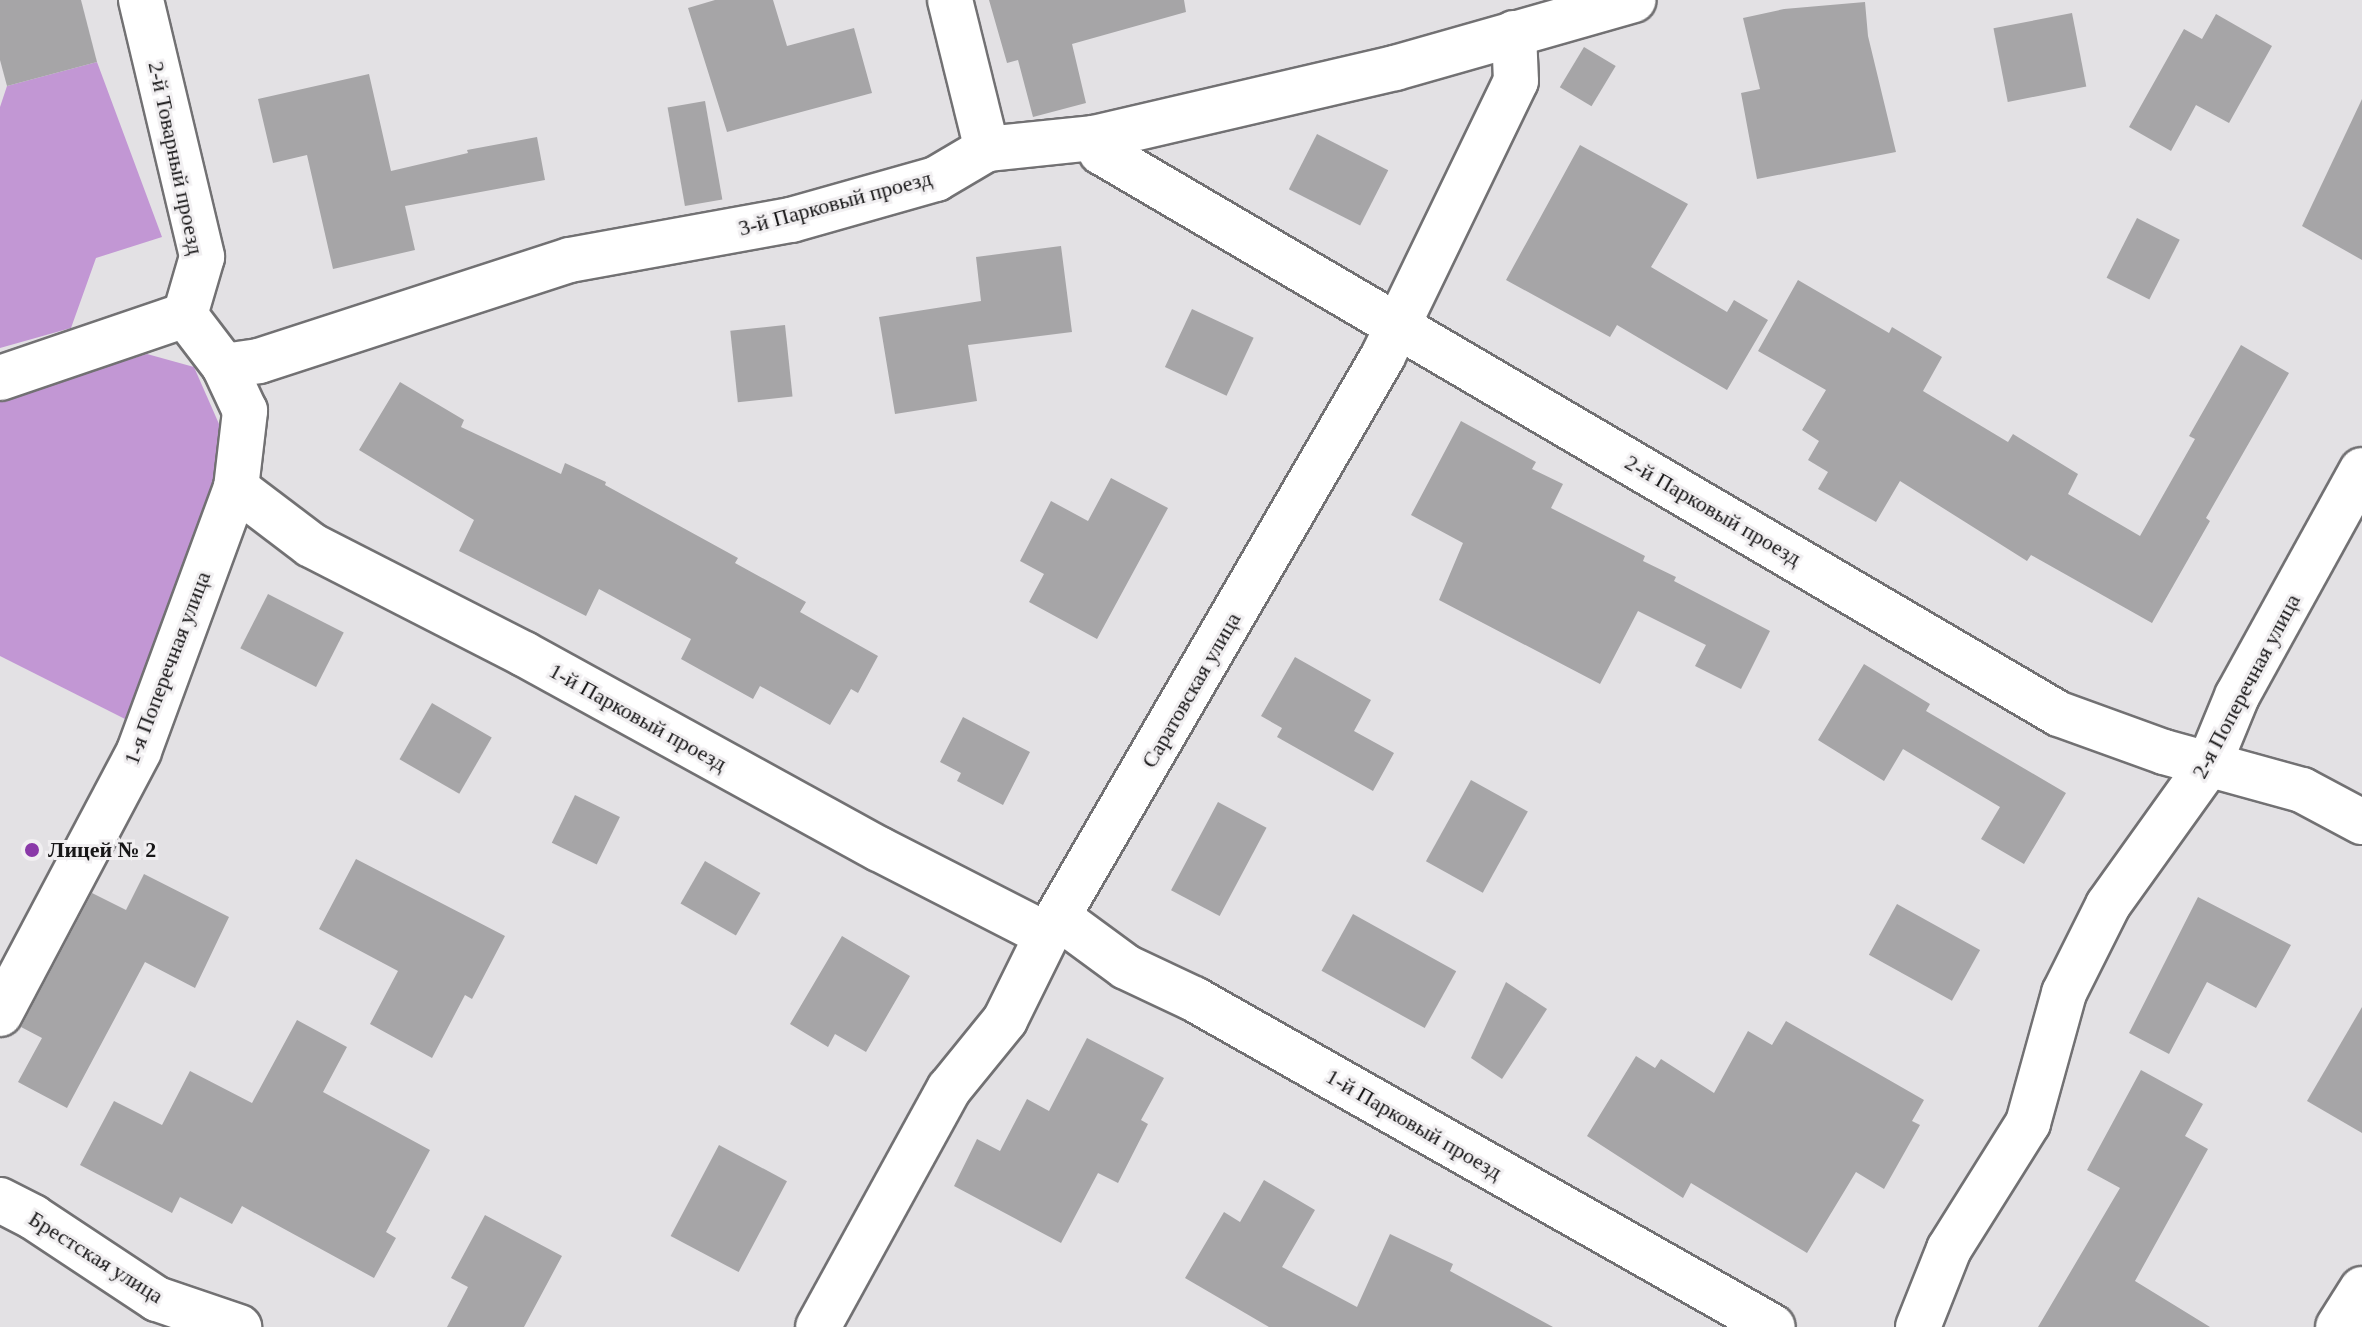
<!DOCTYPE html>
<html>
<head>
<meta charset="utf-8">
<style>
  body { margin:0 }
  #map { position:relative; width:2362px; height:1327px; overflow:hidden; background:#e3e1e4; font-family:"Times New Roman",serif }
  div>[style] { position:absolute }
  .forest>* { inset:0; background:#c297d4 }
  .building>* { inset:0; background:#a6a5a7; transform-origin:0 0 }
  .roads { filter:drop-shadow(2px 0 #727173) drop-shadow(-2px 0 #727173) drop-shadow(0 2px #727173) drop-shadow(0 -2px #727173) }
  .street>* { height:44px; margin:-22px; padding:0 22px; transform-origin:22px; border-radius:22px; background:#fff }
  .secondary>* { height:44px; margin:-22px; padding:0 22px; transform-origin:22px; border-radius:22px; background:#fff }
  .dots>* { width:22px; height:22px; translate:-50% -50%; box-sizing:border-box; border:4px solid #f1eff1; border-radius:50% }
  span { translate:-50% -50%; white-space:nowrap; text-align:center; line-height:1.15; -webkit-text-stroke:6px #f1eff1; paint-order:stroke }
  .street-label { font-size:22px; color:#171617 }
  .poi-label { font-size:22px; color:#171617; font-weight:700 }
  .left { translate:0 -50%; text-align:left }
</style>
</head>
<body>
<div id="map">
  <div class="forest">
    <div style="clip-path:polygon(97px 62px,162px 237px,96px 258px,71px 328px,0 348px,0 107px,7px 86px)"></div>
    <div style="clip-path:polygon(147px 354px,194px 367px,219px 424px,222px 488px,129px 721px,0 656px,0 399px)"></div>
  </div>
  <div class="building">
    <div style="clip-path:polygon(0 0,81px 0,97px 62px,7px 86px,0 60px)"></div>
    <div style="clip-path:polygon(715px 0,773px 0,787px 46px,854px 28px,872px 93px,727px 132px,688px 8px)"></div>
    <div style="clip-path:polygon(989px 0,1184px 0,1186px 12px,1072px 44px,1086px 103px,1033px 117px,1018px 60px,1007px 63px)"></div>
    <div style="clip-path:polygon(1865px 2px,1868px 36px,1896px 152px,1757px 179px,1741px 93px,1760px 89px,1743px 18px,1784px 9px)"></div>
    <div style="left:2072px;top:13px;width:75px;height:80px;rotate:79deg"></div>
    <div style="clip-path:polygon(2216px 14px,2272px 46px,2229px 123px,2196px 105px,2171px 151px,2129px 127px,2184px 29px,2202px 39px)"></div>
    <div style="left:1584px;top:47px;width:37px;height:47px;rotate:31deg"></div>
    <div style="clip-path:polygon(369px 74px,391px 171px,468px 153px,467px 150px,537px 137px,545px 180px,405px 206px,415px 250px,333px 269px,307px 155px,273px 163px,258px 99px)"></div>
    <div style="clip-path:polygon(2362px 99px,2362px 260px,2302px 226px)"></div>
    <div style="left:705px;top:101px;width:100px;height:38px;rotate:80deg"></div>
    <div style="left:1317px;top:134px;width:80px;height:62px;rotate:27deg"></div>
    <div style="clip-path:polygon(1580px 145px,1688px 204px,1651px 267px,1727px 312px,1734px 300px,1768px 320px,1727px 390px,1617px 325px,1610px 337px,1506px 280px)"></div>
    <div style="left:2137px;top:218px;width:48px;height:67px;rotate:27deg"></div>
    <div style="clip-path:polygon(1061px 246px,1072px 332px,968px 345px,977px 401px,895px 414px,879px 317px,981px 301px,976px 257px)"></div>
    <div style="clip-path:polygon(1798px 280px,1889px 333px,1892px 327px,1942px 357px,1923px 391px,2008px 442px,2013px 434px,2078px 474px,2068px 494px,2140px 536px,2195px 439px,2189px 436px,2241px 345px,2289px 373px,2206px 518px,2210px 521px,2152px 623px,2031px 555px,2027px 561px,1900px 481px,1876px 522px,1818px 489px,1828px 472px,1808px 460px,1819px 441px,1802px 430px,1826px 390px,1758px 351px)"></div>
    <div style="left:1192px;top:309px;width:68px;height:64px;rotate:25deg"></div>
    <div style="left:785px;top:325px;width:72px;height:55px;rotate:84deg"></div>
    <div style="clip-path:polygon(400px 382px,464px 420px,461px 427px,561px 474px,565px 463px,606px 482px,605px 485px,738px 558px,735px 563px,806px 602px,800px 612px,878px 656px,858px 693px,851px 689px,830px 725px,760px 686px,753px 699px,681px 659px,691px 639px,599px 589px,586px 616px,459px 551px,474px 520px,359px 450px)"></div>
    <div style="clip-path:polygon(1461px 421px,1536px 462px,1532px 469px,1563px 484px,1551px 508px,1645px 556px,1643px 561px,1676px 577px,1674px 581px,1770px 631px,1741px 689px,1695px 666px,1706px 645px,1638px 611px,1600px 684px,1439px 600px,1463px 543px,1411px 515px)"></div>
    <div style="clip-path:polygon(1111px 478px,1168px 508px,1097px 639px,1029px 602px,1044px 574px,1020px 561px,1051px 501px,1088px 521px)"></div>
    <div style="left:268px;top:594px;width:85px;height:61px;rotate:27deg"></div>
    <div style="clip-path:polygon(1295px 657px,1371px 700px,1354px 731px,1394px 753px,1373px 791px,1277px 737px,1282px 728px,1261px 716px)"></div>
    <div style="clip-path:polygon(1864px 664px,1930px 704px,1926px 711px,2066px 793px,2024px 864px,1981px 839px,2000px 807px,1903px 749px,1884px 781px,1818px 740px)"></div>
    <div style="left:432px;top:703px;width:69px;height:65px;rotate:30deg"></div>
    <div style="clip-path:polygon(963px 717px,1030px 752px,1003px 805px,957px 781px,961px 773px,940px 762px)"></div>
    <div style="left:1471px;top:780px;width:65px;height:93px;rotate:29deg"></div>
    <div style="left:575px;top:795px;width:50px;height:53px;rotate:26deg"></div>
    <div style="left:1218px;top:802px;width:55px;height:100px;rotate:28deg"></div>
    <div style="clip-path:polygon(356px 859px,505px 936px,472px 999px,465px 995px,432px 1058px,370px 1024px,398px 971px,319px 929px)"></div>
    <div style="left:705px;top:861px;width:64px;height:49px;rotate:30deg"></div>
    <div style="clip-path:polygon(144px 874px,229px 917px,195px 988px,145px 962px,67px 1108px,18px 1082px,42px 1038px,21px 1027px,92px 893px,126px 910px)"></div>
    <div style="clip-path:polygon(2198px 897px,2291px 945px,2256px 1008px,2207px 982px,2169px 1054px,2129px 1033px)"></div>
    <div style="left:1897px;top:904px;width:95px;height:58px;rotate:29deg"></div>
    <div style="left:1353px;top:914px;width:118px;height:65px;rotate:29deg"></div>
    <div style="clip-path:polygon(842px 936px,910px 976px,866px 1052px,835px 1034px,828px 1047px,790px 1024px)"></div>
    <div style="clip-path:polygon(1506px 982px,1547px 1009px,1502px 1079px,1471px 1058px)"></div>
    <div style="clip-path:polygon(2362px 1007px,2362px 1133px,2307px 1101px)"></div>
    <div style="clip-path:polygon(297px 1020px,347px 1047px,323px 1092px,430px 1150px,386px 1232px,396px 1238px,374px 1278px,242px 1206px,232px 1224px,180px 1197px,172px 1213px,80px 1165px,114px 1101px,162px 1125px,190px 1071px,252px 1103px)"></div>
    <div style="clip-path:polygon(1786px 1021px,1924px 1100px,1912px 1121px,1920px 1125px,1884px 1189px,1856px 1172px,1807px 1253px,1691px 1183px,1683px 1198px,1587px 1136px,1636px 1056px,1655px 1068px,1661px 1059px,1714px 1093px,1748px 1031px,1772px 1045px)"></div>
    <div style="clip-path:polygon(1087px 1038px,1164px 1078px,1141px 1120px,1148px 1124px,1118px 1183px,1098px 1173px,1061px 1243px,954px 1186px,977px 1139px,1000px 1151px,1027px 1099px,1049px 1111px)"></div>
    <div style="clip-path:polygon(2141px 1070px,2203px 1104px,2185px 1136px,2208px 1149px,2135px 1281px,2210px 1327px,2038px 1327px,2120px 1188px,2087px 1170px)"></div>
    <div style="left:719px;top:1145px;width:77px;height:103px;rotate:28deg"></div>
    <div style="clip-path:polygon(1264px 1180px,1315px 1210px,1282px 1267px,1357px 1307px,1390px 1234px,1453px 1264px,1450px 1271px,1553px 1327px,1269px 1327px,1185px 1278px,1224px 1212px,1240px 1222px)"></div>
    <div style="clip-path:polygon(485px 1215px,562px 1256px,524px 1327px,447px 1327px,468px 1287px,451px 1278px)"></div>
  </div>
  <div class="roads">
    <div class="street">
      <div style="left:141px;top:0;width:264px;rotate:76.6deg"></div>
      <div style="left:202px;top:257px;width:60px;rotate:106.3deg"></div>
      <div style="left:950px;top:0;width:154px;rotate:76.1deg"></div>
      <div style="left:1094px;top:138px;width:16px;rotate:63deg"></div>
      <div style="left:1101px;top:152px;width:1111px;rotate:30.4deg"></div>
      <div style="left:2059px;top:714px;width:112px;rotate:19.9deg"></div>
      <div style="left:2164px;top:752px;width:143px;rotate:15.4deg"></div>
      <div style="left:2302px;top:790px;width:68px;rotate:28.1deg"></div>
      <div style="left:224px;top:366px;width:35px;rotate:-8deg"></div>
      <div style="left:259px;top:361px;width:327px;rotate:-18deg"></div>
      <div style="left:570px;top:260px;width:225px;rotate:-10.3deg"></div>
      <div style="left:791px;top:220px;width:151px;rotate:-15.8deg"></div>
      <div style="left:936px;top:179px;width:59px;rotate:-30.5deg"></div>
      <div style="left:987px;top:149px;width:108px;rotate:-5.9deg"></div>
      <div style="left:1094px;top:138px;width:309px;rotate:-13.1deg"></div>
      <div style="left:1395px;top:68px;width:248px;rotate:-15.9deg"></div>
      <div style="left:0;top:378px;width:195px;rotate:-18.8deg"></div>
      <div style="left:236px;top:488px;width:94px;rotate:37.2deg"></div>
      <div style="left:311px;top:545px;width:239px;rotate:27.1deg"></div>
      <div style="left:524px;top:654px;width:405px;rotate:28.8deg"></div>
      <div style="left:879px;top:849px;width:189px;rotate:27.1deg"></div>
      <div style="left:1058px;top:917px;width:84px;rotate:36.3deg"></div>
      <div style="left:1126px;top:967px;width:75px;rotate:25.2deg"></div>
      <div style="left:1194px;top:999px;width:665px;rotate:29.53deg"></div>
      <div style="left:0;top:1014px;width:297px;rotate:-62.1deg"></div>
      <div style="left:139px;top:751px;width:280px;rotate:-69.8deg"></div>
      <div style="left:236px;top:488px;width:78px;rotate:-83.3deg"></div>
      <div style="left:245px;top:411px;width:50px;rotate:-115deg"></div>
      <div style="left:224px;top:366px;width:64px;rotate:-127.4deg"></div>
      <div style="left:0;top:1200px;width:37px;rotate:27deg"></div>
      <div style="left:33px;top:1217px;width:149px;rotate:33.5deg"></div>
      <div style="left:157px;top:1299px;width:87px;rotate:18.9deg"></div>
      <div style="left:818px;top:1327px;width:272px;rotate:-61.2deg"></div>
      <div style="left:949px;top:1089px;width:89px;rotate:-50.9deg"></div>
      <div style="left:1005px;top:1020px;width:95px;rotate:-63.7deg"></div>
      <div style="left:1047px;top:935px;width:669px;rotate:-59.87deg"></div>
      <div style="left:1383px;top:356px;width:305px;rotate:-64.2deg"></div>
      <div style="left:1516px;top:81px;width:48px;rotate:-92.4deg"></div>
      <div style="left:1918px;top:1327px;width:84px;rotate:-68.3deg"></div>
      <div style="left:1949px;top:1249px;width:149px;rotate:-57.9deg"></div>
      <div style="left:2028px;top:1123px;width:135px;rotate:-74.5deg"></div>
      <div style="left:2064px;top:993px;width:98px;rotate:-63.4deg"></div>
      <div style="left:2108px;top:905px;width:173px;rotate:-54.4deg"></div>
      <div style="left:2209px;top:764px;width:74px;rotate:-67.6deg"></div>
      <div style="left:2237px;top:696px;width:258px;rotate:-61.1deg"></div>
    </div>
    <div class="secondary">
      <div style="left:2338px;top:1327px;width:45px;rotate:-57.7deg"></div>
    </div>
  </div>
  <div class="dots">
    <div style="left:32px;top:850px;background:#8a39a8"></div>
  </div>
  <div class="street-label">
    <span style="left:176px;top:158px;rotate:78deg">2-й Товарный проезд</span>
    <span style="left:835px;top:203px;rotate:-15deg">3-й Парковый проезд</span>
    <span style="left:1713px;top:510px;rotate:30deg">2-й Парковый проезд</span>
    <span style="left:167px;top:668px;rotate:-69deg">1-я Поперечная улица</span>
    <span style="left:2246px;top:686px;rotate:-62deg">2-я Поперечная улица</span>
    <span style="left:1191px;top:690px;rotate:-60deg">Саратовская улица</span>
    <span style="left:638px;top:717px;rotate:29deg">1-й Парковый проезд</span>
    <span style="left:1414px;top:1124px;rotate:30deg">1-й Парковый проезд</span>
    <span style="left:96px;top:1257px;rotate:32deg">Брестская улица</span>
  </div>
  <div class="poi-label">
    <span class="left" style="left:48px;top:850px">Лицей № 2</span>
  </div>
</div>
</body>
</html>
